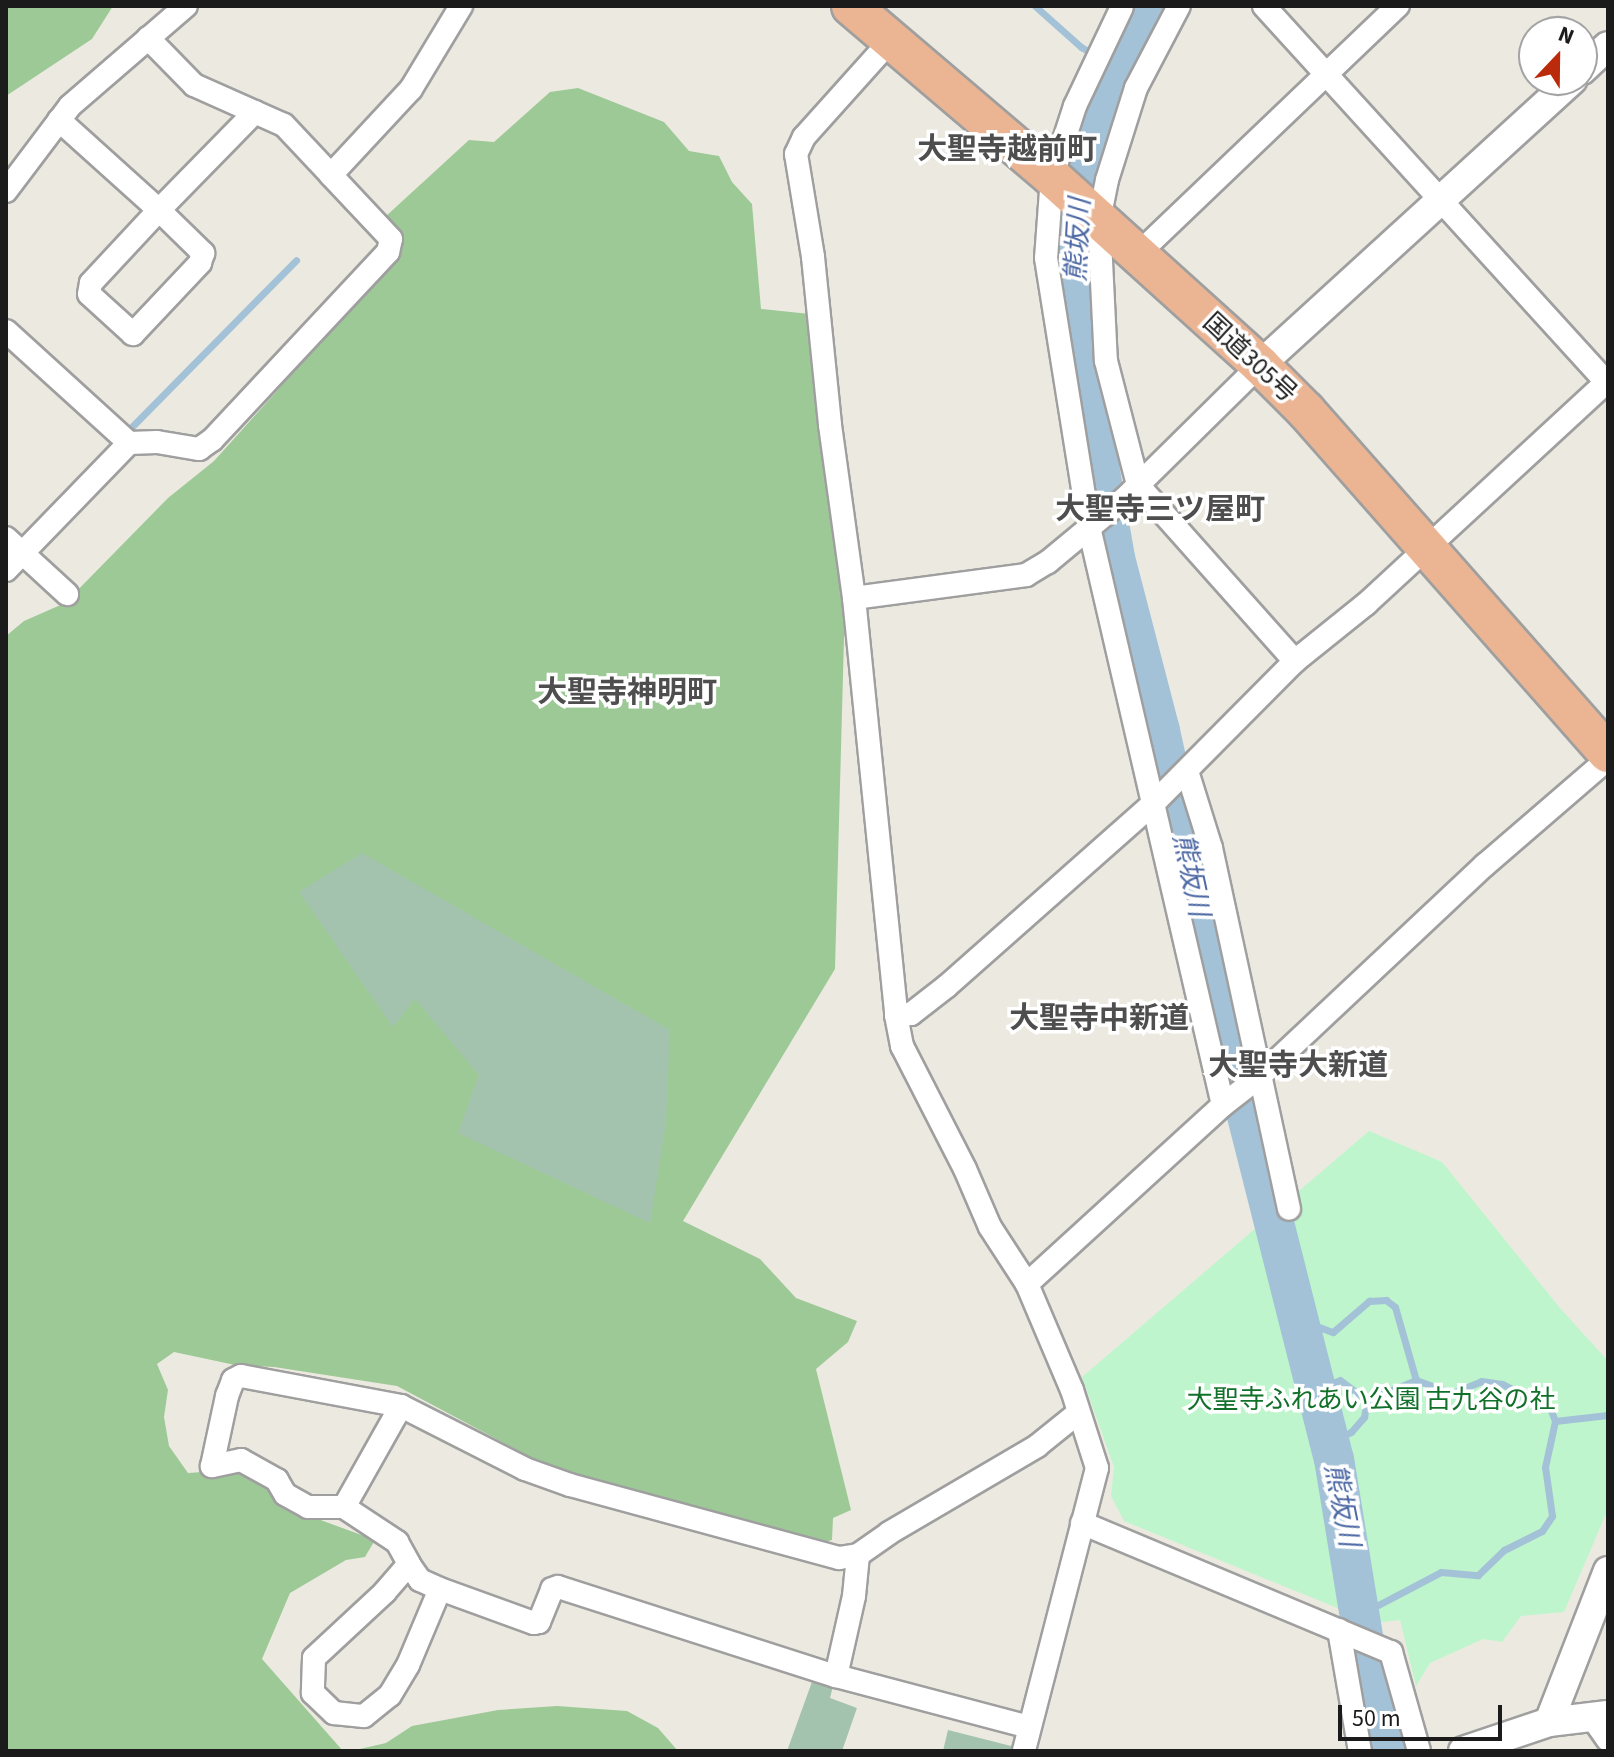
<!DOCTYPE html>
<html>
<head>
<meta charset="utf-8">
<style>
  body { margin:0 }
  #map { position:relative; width:1614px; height:1757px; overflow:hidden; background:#eceae0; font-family:"Source Sans 3","Noto Sans JP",sans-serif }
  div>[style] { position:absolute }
  .forest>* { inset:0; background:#9dc997 }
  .cemetery>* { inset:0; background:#a3c3ae }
  .park>* { inset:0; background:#bef5cc }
  .stream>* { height:7px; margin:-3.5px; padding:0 3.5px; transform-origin:3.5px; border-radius:3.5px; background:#a3c2d8 }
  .river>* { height:40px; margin:-20px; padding:0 20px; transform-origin:20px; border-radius:20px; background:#a3c2d8 }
  .roads { filter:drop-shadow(2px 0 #9f9f9f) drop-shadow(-2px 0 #9f9f9f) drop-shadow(0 2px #9f9f9f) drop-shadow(0 -2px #9f9f9f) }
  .minor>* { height:22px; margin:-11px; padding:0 11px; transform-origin:11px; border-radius:11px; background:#fff }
  .tertiary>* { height:28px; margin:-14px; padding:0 14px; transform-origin:14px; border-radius:14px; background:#fff }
  .trunk>* { height:38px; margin:-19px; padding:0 19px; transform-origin:19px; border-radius:19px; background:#ebb594 }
  span { translate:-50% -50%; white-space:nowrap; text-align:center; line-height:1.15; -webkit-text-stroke:7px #fff; paint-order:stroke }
  .street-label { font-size:26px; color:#1b1b1b }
  .park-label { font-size:26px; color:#11702a }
  .water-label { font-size:28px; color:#4e69a4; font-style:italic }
  .quarter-label { font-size:30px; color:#4e4e4e; font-weight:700 }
  .frame { position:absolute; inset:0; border:8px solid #1b1b1b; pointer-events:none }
  .north { position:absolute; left:1518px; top:16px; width:80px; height:80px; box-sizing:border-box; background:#fff; border:2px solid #a4a4a4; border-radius:50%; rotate:22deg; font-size:22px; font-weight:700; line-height:32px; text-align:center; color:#1b1b1b }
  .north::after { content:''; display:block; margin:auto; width:28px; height:36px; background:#ba2a0b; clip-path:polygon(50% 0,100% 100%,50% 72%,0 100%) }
  .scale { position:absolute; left:1338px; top:1705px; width:164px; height:36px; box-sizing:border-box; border:4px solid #1b1b1b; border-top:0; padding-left:10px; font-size:24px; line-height:28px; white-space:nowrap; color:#1b1b1b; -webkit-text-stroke:6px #fff; paint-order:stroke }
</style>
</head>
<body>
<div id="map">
  <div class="forest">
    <div style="clip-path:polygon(6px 6px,113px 6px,92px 39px,6px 96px)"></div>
    <div style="clip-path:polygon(578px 88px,664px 122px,689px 151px,719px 156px,732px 182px,752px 204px,761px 309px,810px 314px,845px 602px,835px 969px,683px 1221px,760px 1259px,796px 1298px,857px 1321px,848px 1342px,816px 1369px,851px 1510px,833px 1518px,832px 1540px,813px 1545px,711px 1510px,551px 1468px,397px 1386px,274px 1367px,235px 1365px,174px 1352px,157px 1364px,168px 1390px,164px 1417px,169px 1446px,188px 1473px,218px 1471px,240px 1464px,307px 1515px,375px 1540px,365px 1557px,346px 1560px,290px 1593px,262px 1659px,343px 1751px,6px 1751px,6px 636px,24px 621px,65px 603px,168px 498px,214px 461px,396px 258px,385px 217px,469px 140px,494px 142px,550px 92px)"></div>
    <div style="clip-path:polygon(557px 1706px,627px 1711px,658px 1728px,678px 1751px,351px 1751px,386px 1743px,412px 1726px,498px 1710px)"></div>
  </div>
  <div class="cemetery">
    <div style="clip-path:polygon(362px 853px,670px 1030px,666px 1122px,650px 1223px,458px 1133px,479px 1075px,415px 999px,393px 1027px,299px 892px)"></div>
    <div style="clip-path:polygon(813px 1679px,833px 1686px,830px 1698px,857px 1708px,842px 1751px,787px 1751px)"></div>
    <div style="clip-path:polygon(948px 1730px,1015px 1747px,1014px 1751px,943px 1751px)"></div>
  </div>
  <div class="park">
    <div style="clip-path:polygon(1369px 1131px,1442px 1162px,1560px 1308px,1608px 1361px,1608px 1509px,1564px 1612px,1521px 1616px,1502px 1642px,1483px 1639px,1430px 1663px,1416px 1686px,1400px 1620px,1374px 1623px,1124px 1521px,1111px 1496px,1114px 1467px,1082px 1377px)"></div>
  </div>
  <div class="stream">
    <div style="left:1035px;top:6px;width:62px;rotate:41.7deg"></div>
    <div style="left:1081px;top:47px;width:48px;rotate:30.3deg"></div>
    <div style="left:30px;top:530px;width:379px;rotate:-45.4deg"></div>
    <div style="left:1301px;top:1320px;width:34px;rotate:21deg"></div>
    <div style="left:1333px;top:1332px;width:48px;rotate:-40.7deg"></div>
    <div style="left:1369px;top:1301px;width:17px;rotate:-3deg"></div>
    <div style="left:1386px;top:1300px;width:11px;rotate:38deg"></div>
    <div style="left:1395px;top:1307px;width:76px;rotate:74deg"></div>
    <div style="left:1416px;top:1380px;width:38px;rotate:20deg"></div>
    <div style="left:1452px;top:1393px;width:31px;rotate:-22deg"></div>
    <div style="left:1481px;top:1381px;width:21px;rotate:8deg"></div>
    <div style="left:1502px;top:1384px;width:54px;rotate:26.6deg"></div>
    <div style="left:1550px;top:1408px;width:14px;rotate:69deg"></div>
    <div style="left:1317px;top:1388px;width:24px;rotate:-19deg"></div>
    <div style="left:1340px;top:1380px;width:34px;rotate:37deg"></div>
    <div style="left:1330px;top:1443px;width:24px;rotate:-28deg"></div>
    <div style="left:1351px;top:1432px;width:20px;rotate:-49deg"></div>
    <div style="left:1364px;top:1417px;width:17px;rotate:-80deg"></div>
    <div style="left:1367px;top:1400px;width:53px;rotate:-22.2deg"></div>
    <div style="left:1361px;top:1614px;width:90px;rotate:-27.7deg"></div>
    <div style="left:1441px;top:1572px;width:37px;rotate:5deg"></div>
    <div style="left:1478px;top:1575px;width:36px;rotate:-44deg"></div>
    <div style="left:1504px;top:1550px;width:42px;rotate:-26.6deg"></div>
    <div style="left:1542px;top:1531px;width:18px;rotate:-56deg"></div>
    <div style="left:1552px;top:1516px;width:49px;rotate:-98.1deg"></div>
    <div style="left:1545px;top:1467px;width:47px;rotate:-77.7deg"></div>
    <div style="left:1555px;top:1421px;width:53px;rotate:-6.5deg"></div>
  </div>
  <div class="river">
    <div style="left:1154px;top:6px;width:129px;rotate:115.8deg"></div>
    <div style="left:1098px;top:122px;width:94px;rotate:105.4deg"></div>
    <div style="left:1073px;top:213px;width:58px;rotate:92deg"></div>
    <div style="left:1071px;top:271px;width:61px;rotate:85.3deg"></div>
    <div style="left:1076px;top:332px;width:229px;rotate:80.2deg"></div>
    <div style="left:1115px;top:558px;width:179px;rotate:75.4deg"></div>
    <div style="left:1160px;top:731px;width:313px;rotate:77.6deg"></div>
    <div style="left:1227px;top:1037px;width:435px;rotate:75.8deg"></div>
    <div style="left:1334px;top:1459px;width:193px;rotate:80.7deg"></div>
    <div style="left:1365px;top:1649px;width:104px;rotate:77.8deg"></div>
  </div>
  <div class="roads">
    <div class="minor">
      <div style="left:1179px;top:6px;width:93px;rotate:117.7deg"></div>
      <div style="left:1136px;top:88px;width:96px;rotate:107.5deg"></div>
      <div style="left:1107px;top:180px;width:41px;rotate:101.3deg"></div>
      <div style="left:1099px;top:220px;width:141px;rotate:87.2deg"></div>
      <div style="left:1106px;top:361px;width:128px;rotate:75.5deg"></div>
      <div style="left:1138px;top:485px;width:236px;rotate:48.3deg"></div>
      <div style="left:1264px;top:6px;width:511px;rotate:47.7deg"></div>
      <div style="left:1122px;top:7px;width:110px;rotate:115.4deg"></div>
      <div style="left:1075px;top:106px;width:75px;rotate:107.9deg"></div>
      <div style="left:1052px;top:177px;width:81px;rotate:94.2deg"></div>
      <div style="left:1046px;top:258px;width:272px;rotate:80.9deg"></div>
      <div style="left:1089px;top:527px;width:593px;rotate:76.95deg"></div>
      <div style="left:148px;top:38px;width:66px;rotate:45.6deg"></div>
      <div style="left:194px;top:85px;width:98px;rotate:24deg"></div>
      <div style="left:284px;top:125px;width:69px;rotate:46.8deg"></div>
      <div style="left:892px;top:39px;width:132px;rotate:131.9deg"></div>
      <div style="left:804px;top:137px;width:19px;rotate:115deg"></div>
      <div style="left:796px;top:154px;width:104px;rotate:80.6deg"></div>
      <div style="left:813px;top:257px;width:169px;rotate:84.2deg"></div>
      <div style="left:830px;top:425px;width:175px;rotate:82.1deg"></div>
      <div style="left:854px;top:598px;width:419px;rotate:84.2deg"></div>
      <div style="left:896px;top:1015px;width:32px;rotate:79deg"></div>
      <div style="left:902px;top:1046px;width:138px;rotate:62.9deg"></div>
      <div style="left:965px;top:1169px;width:63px;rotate:66.7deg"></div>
      <div style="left:990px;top:1227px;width:68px;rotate:57deg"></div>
      <div style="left:1027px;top:1284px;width:115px;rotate:67deg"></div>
      <div style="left:1072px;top:1390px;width:82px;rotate:72.2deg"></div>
      <div style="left:1097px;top:1468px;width:292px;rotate:104.5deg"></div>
      <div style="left:59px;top:120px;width:135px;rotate:42deg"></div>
      <div style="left:159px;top:210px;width:62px;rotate:44.3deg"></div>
      <div style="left:203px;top:253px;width:10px;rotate:107deg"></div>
      <div style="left:200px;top:263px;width:98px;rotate:133.3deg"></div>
      <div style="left:133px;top:334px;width:59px;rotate:-137.7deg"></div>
      <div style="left:89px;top:294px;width:11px;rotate:-80deg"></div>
      <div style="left:91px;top:283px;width:100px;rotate:-47deg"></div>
      <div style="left:159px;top:210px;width:137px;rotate:-45.6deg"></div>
      <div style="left:6px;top:191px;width:106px;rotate:-53deg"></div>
      <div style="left:70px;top:106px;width:153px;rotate:-40.8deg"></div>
      <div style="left:1137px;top:255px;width:361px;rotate:-43.7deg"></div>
      <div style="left:6px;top:331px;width:166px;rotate:42.3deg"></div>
      <div style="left:6px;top:538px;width:83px;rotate:42.6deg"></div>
      <div style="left:6px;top:570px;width:177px;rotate:-45.9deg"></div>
      <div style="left:129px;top:443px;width:28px;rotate:-2deg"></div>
      <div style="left:157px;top:442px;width:43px;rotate:9.5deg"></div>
      <div style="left:199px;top:449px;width:16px;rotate:-35deg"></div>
      <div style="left:212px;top:440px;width:258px;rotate:-46.9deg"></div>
      <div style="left:388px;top:252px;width:13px;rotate:-77deg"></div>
      <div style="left:391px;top:239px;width:88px;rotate:-133.2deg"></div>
      <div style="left:331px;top:175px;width:117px;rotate:-47.1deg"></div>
      <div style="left:411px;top:89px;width:97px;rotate:-58.9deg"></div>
      <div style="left:854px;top:598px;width:174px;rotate:-7.6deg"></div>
      <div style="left:1026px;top:575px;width:26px;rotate:-31deg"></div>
      <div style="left:1048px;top:562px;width:100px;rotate:-39.7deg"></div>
      <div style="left:1125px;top:498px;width:190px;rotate:-44.6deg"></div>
      <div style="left:1187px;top:771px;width:81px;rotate:72.7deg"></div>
      <div style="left:1211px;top:848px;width:369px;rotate:77.8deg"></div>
      <div style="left:896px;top:1015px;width:15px;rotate:-4deg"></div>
      <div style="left:911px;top:1014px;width:46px;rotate:-37.9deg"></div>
      <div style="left:947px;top:986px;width:276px;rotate:-41.5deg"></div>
      <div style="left:1154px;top:803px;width:200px;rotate:-45.2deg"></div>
      <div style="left:1295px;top:661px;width:91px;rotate:-38.8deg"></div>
      <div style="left:1366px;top:604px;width:329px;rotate:-42.7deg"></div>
      <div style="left:1027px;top:1284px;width:265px;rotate:-42.4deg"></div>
      <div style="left:1223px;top:1105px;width:46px;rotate:-37.9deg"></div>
      <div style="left:1259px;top:1077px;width:310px;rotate:-43.2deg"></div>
      <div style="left:1485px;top:865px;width:162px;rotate:-40.8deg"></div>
      <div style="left:401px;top:1406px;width:116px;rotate:119.4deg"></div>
      <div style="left:344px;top:1507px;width:36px;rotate:180deg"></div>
      <div style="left:308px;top:1507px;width:26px;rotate:-151deg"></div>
      <div style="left:285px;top:1494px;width:16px;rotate:-120deg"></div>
      <div style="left:277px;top:1480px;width:41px;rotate:-150.9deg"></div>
      <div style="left:241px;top:1460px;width:30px;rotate:168deg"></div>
      <div style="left:212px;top:1466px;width:72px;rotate:-77.9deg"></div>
      <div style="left:227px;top:1396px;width:17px;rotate:-69deg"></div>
      <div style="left:233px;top:1380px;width:9px;rotate:-27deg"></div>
      <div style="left:241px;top:1376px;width:163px;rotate:10.6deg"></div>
      <div style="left:401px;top:1406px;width:139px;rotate:26.9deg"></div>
      <div style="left:525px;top:1469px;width:48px;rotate:19.6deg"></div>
      <div style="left:570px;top:1485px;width:279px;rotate:15.2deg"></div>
      <div style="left:839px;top:1558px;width:19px;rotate:-9deg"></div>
      <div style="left:858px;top:1555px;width:38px;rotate:-35deg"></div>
      <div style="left:889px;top:1533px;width:172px;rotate:-30.4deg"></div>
      <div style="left:1037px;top:1446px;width:53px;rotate:-38.8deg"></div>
      <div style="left:344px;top:1507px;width:64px;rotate:33.4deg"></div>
      <div style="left:397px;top:1542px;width:25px;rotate:61deg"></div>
      <div style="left:409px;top:1564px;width:37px;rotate:131deg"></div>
      <div style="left:385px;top:1592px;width:97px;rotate:137.1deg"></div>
      <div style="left:314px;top:1658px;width:35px;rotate:92deg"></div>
      <div style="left:313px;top:1693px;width:29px;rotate:44deg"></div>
      <div style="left:334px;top:1713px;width:30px;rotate:6deg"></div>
      <div style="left:364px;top:1716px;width:33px;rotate:-39deg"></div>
      <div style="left:390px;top:1695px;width:35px;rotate:-59deg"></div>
      <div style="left:408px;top:1665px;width:82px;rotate:-67.2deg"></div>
      <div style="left:440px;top:1589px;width:22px;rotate:-156deg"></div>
      <div style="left:420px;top:1580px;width:19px;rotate:-125deg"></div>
      <div style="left:1082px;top:1523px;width:335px;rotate:22.7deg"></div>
      <div style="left:1391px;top:1652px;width:103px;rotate:74.2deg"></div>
      <div style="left:440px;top:1589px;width:100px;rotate:19.9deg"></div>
      <div style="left:534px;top:1623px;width:5px;rotate:-11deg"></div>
      <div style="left:539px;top:1622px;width:35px;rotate:-68deg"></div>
      <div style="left:552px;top:1589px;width:6px;rotate:-18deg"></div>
      <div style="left:558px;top:1587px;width:292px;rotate:17.8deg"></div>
      <div style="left:836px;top:1676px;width:200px;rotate:14.8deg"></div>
      <div style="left:1339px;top:1630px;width:123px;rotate:80.2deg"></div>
      <div style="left:836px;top:1676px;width:82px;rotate:-77.3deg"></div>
      <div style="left:854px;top:1596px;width:41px;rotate:-84.4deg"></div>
      <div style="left:1591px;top:1716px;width:29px;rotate:55deg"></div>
    </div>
    <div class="tertiary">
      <div style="left:1582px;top:70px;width:35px;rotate:-43deg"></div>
      <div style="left:1260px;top:365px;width:423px;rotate:-42.4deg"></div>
      <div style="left:1549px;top:1722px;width:162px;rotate:-68.7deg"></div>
      <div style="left:1463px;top:1751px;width:91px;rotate:-18.6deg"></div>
      <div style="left:1549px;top:1722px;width:59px;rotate:-6.8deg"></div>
    </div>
    <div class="trunk">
      <div style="left:851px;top:6px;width:264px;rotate:40.4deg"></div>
      <div style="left:1052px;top:177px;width:280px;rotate:42.1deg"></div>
      <div style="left:1260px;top:365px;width:65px;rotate:45deg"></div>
      <div style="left:1306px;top:411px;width:456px;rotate:48.6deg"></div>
    </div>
  </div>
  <div class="street-label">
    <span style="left:1250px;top:358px;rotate:43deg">国道305号</span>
  </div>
  <div class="park-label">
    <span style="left:1371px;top:1400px">大聖寺ふれあい公園 古九谷の社</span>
  </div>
  <div class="water-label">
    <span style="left:1078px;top:240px;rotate:-87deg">熊坂川</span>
    <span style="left:1191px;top:875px;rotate:78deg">熊坂川</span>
    <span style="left:1342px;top:1505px;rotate:79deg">熊坂川</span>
  </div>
  <div class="quarter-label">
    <span style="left:1007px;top:150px">大聖寺越前町</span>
    <span style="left:1160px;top:510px">大聖寺三ツ屋町</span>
    <span style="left:627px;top:693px">大聖寺神明町</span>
    <span style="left:1099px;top:1019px">大聖寺中新道</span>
    <span style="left:1298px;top:1066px">大聖寺大新道</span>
  </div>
  <div class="frame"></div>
  <div class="north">N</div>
  <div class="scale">50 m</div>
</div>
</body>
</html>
